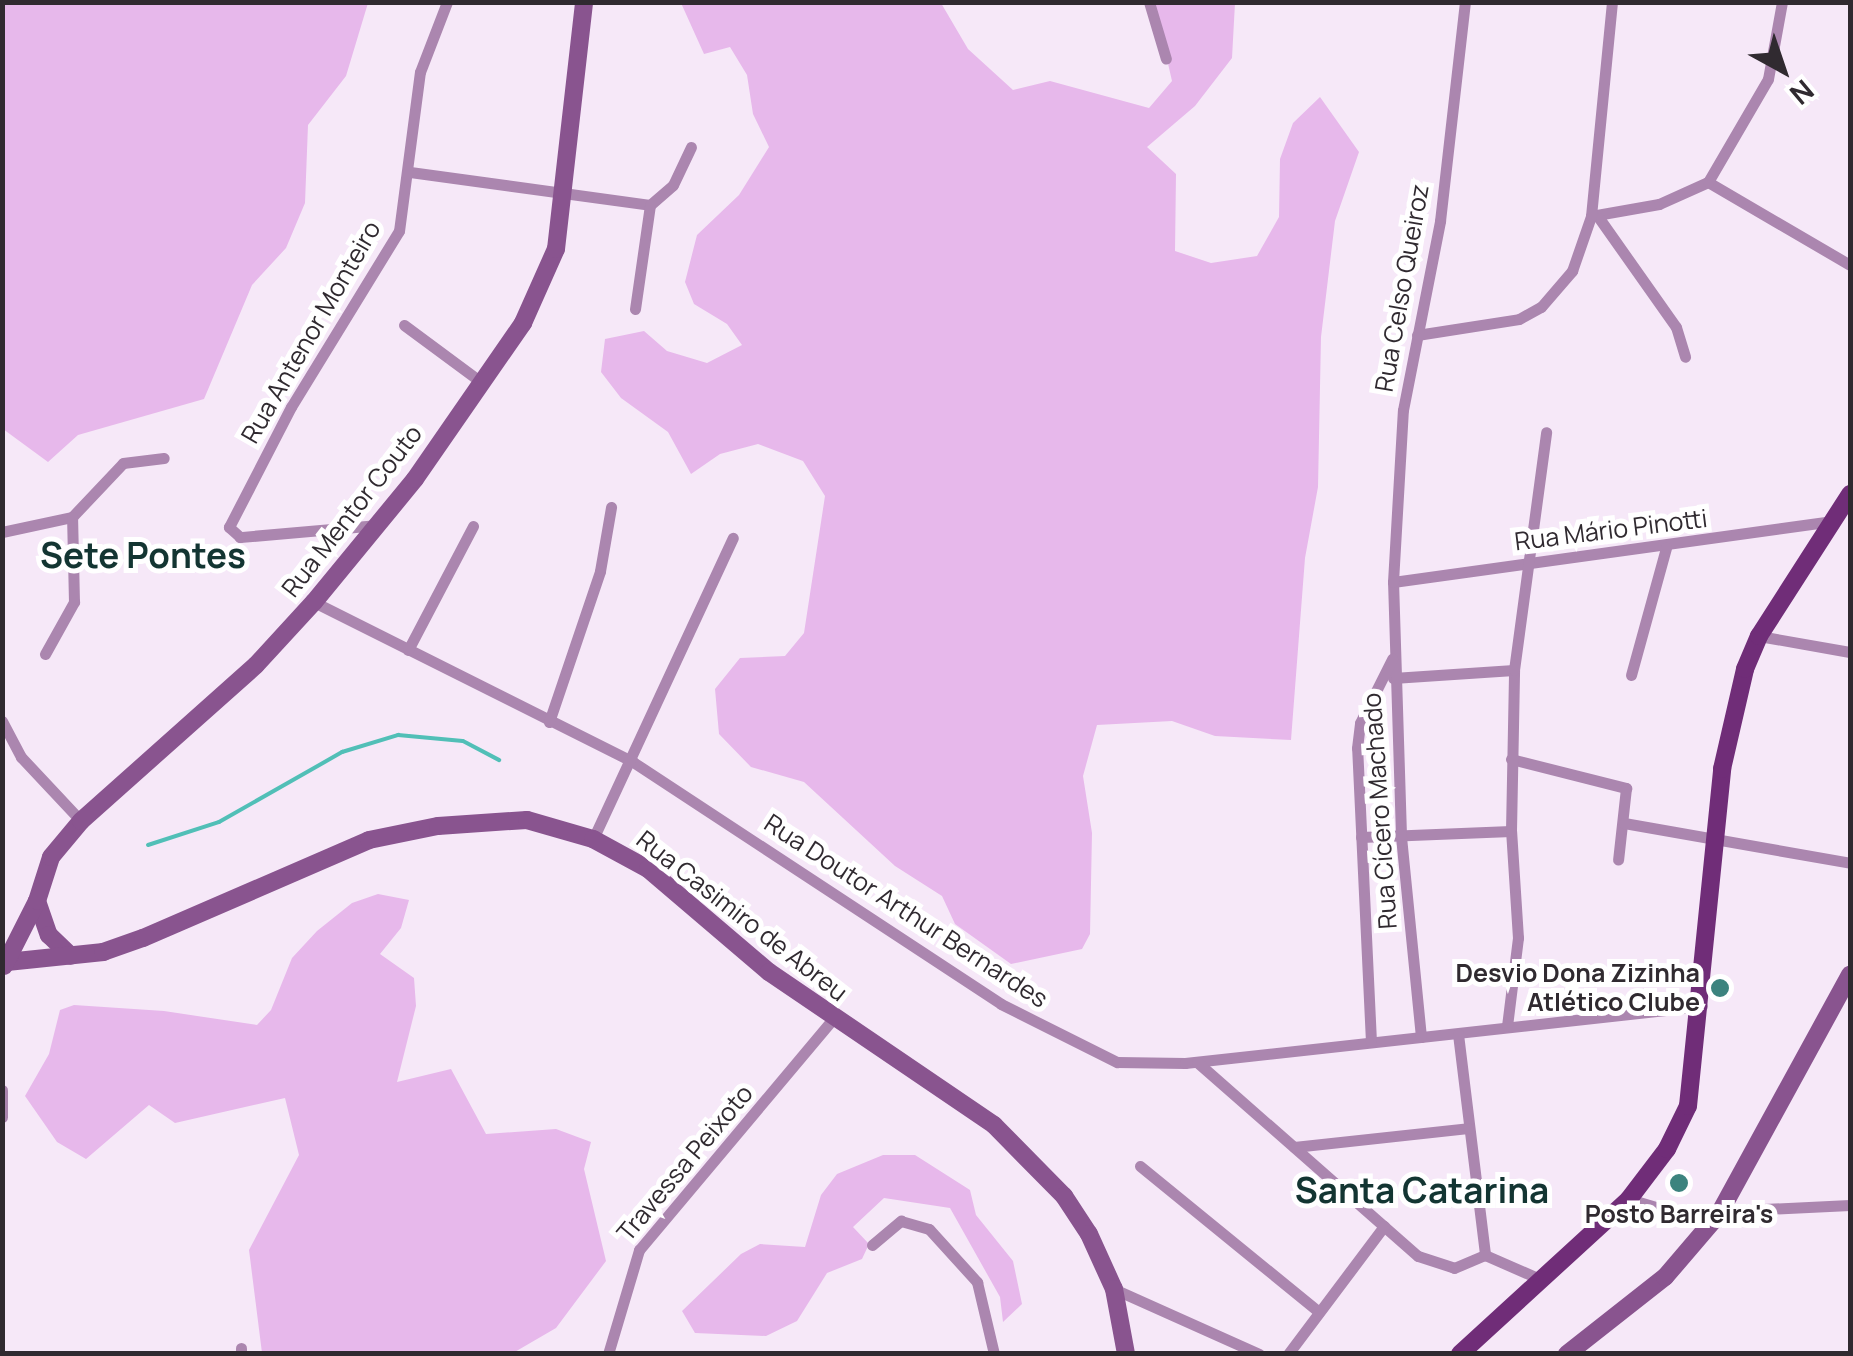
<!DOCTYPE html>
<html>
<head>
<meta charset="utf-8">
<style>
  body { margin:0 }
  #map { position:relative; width:1853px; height:1356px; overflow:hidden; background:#f6e8f8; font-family:Manrope,sans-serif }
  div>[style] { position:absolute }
  .green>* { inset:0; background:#e7b8eb }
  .stream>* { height:4px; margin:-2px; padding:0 2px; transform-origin:2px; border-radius:2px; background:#51bfb7 }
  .street>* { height:11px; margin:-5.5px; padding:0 5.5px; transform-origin:5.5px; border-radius:5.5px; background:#ab86af }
  .secondary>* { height:18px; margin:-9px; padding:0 9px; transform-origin:9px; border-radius:9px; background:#89548f }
  .primary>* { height:18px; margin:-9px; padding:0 9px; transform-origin:9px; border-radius:9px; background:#702d78 }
  .dots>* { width:28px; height:28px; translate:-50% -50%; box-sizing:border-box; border:5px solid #fff; border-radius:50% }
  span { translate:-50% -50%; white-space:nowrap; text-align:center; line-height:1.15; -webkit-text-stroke:10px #fff; paint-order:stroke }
  .street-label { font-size:25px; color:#302a30 }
  .poi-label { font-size:25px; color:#302a30; font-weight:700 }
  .right { translate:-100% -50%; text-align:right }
  .district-label { font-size:35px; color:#133532; font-weight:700 }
  .frame { position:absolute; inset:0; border:5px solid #302a30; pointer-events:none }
  .north { position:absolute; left:1733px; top:20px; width:100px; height:100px; -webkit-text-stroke:8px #fff; paint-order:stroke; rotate:140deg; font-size:28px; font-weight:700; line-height:40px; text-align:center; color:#302a30 }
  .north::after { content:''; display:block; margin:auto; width:35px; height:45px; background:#302a30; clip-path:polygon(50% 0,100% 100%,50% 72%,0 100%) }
</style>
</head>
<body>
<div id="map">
  <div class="green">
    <div style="clip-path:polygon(2px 3px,368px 3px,346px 76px,308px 125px,305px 203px,286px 248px,252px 285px,204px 399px,78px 435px,48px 462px,3px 429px)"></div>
    <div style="clip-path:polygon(681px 3px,941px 3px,968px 49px,1013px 90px,1050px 81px,1149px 108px,1172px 81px,1154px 3px,1235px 3px,1232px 58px,1195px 106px,1147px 147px,1176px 174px,1175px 251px,1211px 263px,1257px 256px,1279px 217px,1280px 159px,1293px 123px,1320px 97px,1359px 152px,1335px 221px,1321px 337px,1318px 487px,1305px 558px,1291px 740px,1215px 736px,1172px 721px,1097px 725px,1083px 776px,1092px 833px,1090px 934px,1082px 949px,1011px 964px,955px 924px,942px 896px,895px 866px,804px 782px,751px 767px,719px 734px,715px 689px,740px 658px,785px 656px,804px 633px,825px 496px,803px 461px,758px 444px,720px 454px,691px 474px,668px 432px,621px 398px,601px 372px,605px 339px,644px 331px,667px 351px,707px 363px,742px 345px,727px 324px,694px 304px,685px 282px,697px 235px,739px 195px,769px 147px,753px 114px,747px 75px,730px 47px,704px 54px)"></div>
    <div style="clip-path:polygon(378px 894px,409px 900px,401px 928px,380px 954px,414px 978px,416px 1006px,397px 1082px,451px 1069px,486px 1134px,556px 1129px,591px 1142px,584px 1169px,606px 1261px,556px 1328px,513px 1353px,262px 1353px,249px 1250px,299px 1155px,285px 1098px,175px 1123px,149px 1105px,86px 1159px,57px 1142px,25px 1096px,49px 1054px,60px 1010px,74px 1005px,164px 1011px,257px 1025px,271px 1010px,292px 958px,317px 931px,352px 903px)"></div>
    <div style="clip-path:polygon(883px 1155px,915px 1155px,970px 1190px,976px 1215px,1013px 1261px,1022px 1304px,1003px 1322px,1000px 1297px,950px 1208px,884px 1198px,853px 1227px,869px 1244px,862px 1259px,827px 1273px,797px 1321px,766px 1336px,695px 1333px,682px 1311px,741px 1254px,760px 1244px,805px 1247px,821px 1195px,837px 1174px)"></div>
  </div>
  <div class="stream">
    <div style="left:148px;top:845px;width:75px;rotate:-17.9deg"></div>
    <div style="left:219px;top:822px;width:142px;rotate:-29.6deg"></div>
    <div style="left:342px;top:752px;width:59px;rotate:-16.9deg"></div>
    <div style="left:398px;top:735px;width:65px;rotate:5.3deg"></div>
    <div style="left:463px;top:741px;width:41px;rotate:27.8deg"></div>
  </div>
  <div class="street">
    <div style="left:1149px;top:2px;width:59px;rotate:73.4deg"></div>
    <div style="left:410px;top:172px;width:242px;rotate:7.8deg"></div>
    <div style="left:1708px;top:182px;width:164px;rotate:30.3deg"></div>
    <div style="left:1591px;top:216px;width:69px;rotate:-10deg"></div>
    <div style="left:1659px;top:204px;width:54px;rotate:-24.2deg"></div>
    <div style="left:1708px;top:182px;width:119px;rotate:-59.8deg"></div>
    <div style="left:1768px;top:79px;width:78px;rotate:-79.7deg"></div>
    <div style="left:1599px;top:218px;width:133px;rotate:54.8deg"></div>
    <div style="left:1676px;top:327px;width:31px;rotate:73deg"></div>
    <div style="left:635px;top:309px;width:105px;rotate:-81.8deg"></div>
    <div style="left:650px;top:205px;width:30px;rotate:-41deg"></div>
    <div style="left:673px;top:185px;width:42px;rotate:-64.7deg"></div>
    <div style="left:404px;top:325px;width:96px;rotate:36.5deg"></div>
    <div style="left:1417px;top:335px;width:103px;rotate:-8.9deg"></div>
    <div style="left:1519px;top:319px;width:25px;rotate:-29deg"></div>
    <div style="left:1541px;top:307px;width:48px;rotate:-49.3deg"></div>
    <div style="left:1572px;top:271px;width:58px;rotate:-70.9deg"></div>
    <div style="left:1591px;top:216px;width:215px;rotate:-84.4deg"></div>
    <div style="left:378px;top:525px;width:139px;rotate:175deg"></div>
    <div style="left:240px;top:537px;width:15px;rotate:-138deg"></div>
    <div style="left:229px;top:527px;width:135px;rotate:-62.7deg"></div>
    <div style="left:291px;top:407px;width:206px;rotate:-58.5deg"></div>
    <div style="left:399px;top:231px;width:160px;rotate:-82.5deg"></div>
    <div style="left:420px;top:72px;width:75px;rotate:-68.9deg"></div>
    <div style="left:2px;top:532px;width:72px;rotate:-12.1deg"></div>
    <div style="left:72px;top:517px;width:74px;rotate:-46.6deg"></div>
    <div style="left:123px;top:463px;width:41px;rotate:-7deg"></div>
    <div style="left:1393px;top:582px;width:444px;rotate:-7.9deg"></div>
    <div style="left:314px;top:602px;width:357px;rotate:26.6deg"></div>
    <div style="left:633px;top:762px;width:440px;rotate:33.3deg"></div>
    <div style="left:1001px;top:1004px;width:130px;rotate:26.6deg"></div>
    <div style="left:1117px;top:1062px;width:68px;rotate:0.8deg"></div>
    <div style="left:1185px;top:1063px;width:520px;rotate:-6.29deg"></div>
    <div style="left:1759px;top:636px;width:92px;rotate:10deg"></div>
    <div style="left:408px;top:650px;width:140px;rotate:-62.3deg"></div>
    <div style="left:45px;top:654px;width:60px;rotate:-60.9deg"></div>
    <div style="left:74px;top:602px;width:85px;rotate:-91.3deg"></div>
    <div style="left:1631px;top:675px;width:132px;rotate:-74.6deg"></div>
    <div style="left:1393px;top:678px;width:121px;rotate:-3.8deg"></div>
    <div style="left:2px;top:721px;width:41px;rotate:62.2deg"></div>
    <div style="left:21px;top:757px;width:88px;rotate:46.8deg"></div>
    <div style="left:549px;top:722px;width:159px;rotate:-71.3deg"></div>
    <div style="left:600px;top:571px;width:65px;rotate:-80.2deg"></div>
    <div style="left:1511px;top:759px;width:119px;rotate:14.2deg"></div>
    <div style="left:1626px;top:788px;width:72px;rotate:96.3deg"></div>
    <div style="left:1624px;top:823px;width:230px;rotate:10deg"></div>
    <div style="left:1361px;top:837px;width:150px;rotate:-2.3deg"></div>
    <div style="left:593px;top:839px;width:332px;rotate:-65.1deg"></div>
    <div style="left:1507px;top:1026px;width:89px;rotate:-82.9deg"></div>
    <div style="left:1518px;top:938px;width:107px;rotate:-93.7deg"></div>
    <div style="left:1511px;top:831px;width:161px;rotate:-88.9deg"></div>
    <div style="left:1514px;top:670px;width:240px;rotate:-82.3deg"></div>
    <div style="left:1458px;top:1034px;width:223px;rotate:83deg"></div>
    <div style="left:1485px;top:1255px;width:60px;rotate:23.6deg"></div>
    <div style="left:1421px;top:1037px;width:203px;rotate:-95.7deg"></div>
    <div style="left:1401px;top:835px;width:253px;rotate:-91.8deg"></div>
    <div style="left:1393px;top:582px;width:172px;rotate:-86.7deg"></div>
    <div style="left:1403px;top:410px;width:193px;rotate:-78.9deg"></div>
    <div style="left:1440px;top:221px;width:220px;rotate:-83.5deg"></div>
    <div style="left:1371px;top:1042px;width:294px;rotate:-92.7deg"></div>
    <div style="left:1357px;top:748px;width:25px;rotate:-83deg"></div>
    <div style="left:1360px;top:723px;width:72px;rotate:-63.4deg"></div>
    <div style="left:1197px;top:1062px;width:294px;rotate:41.3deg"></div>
    <div style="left:1418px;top:1256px;width:38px;rotate:18deg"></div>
    <div style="left:1454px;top:1268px;width:34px;rotate:-23deg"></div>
    <div style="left:2px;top:1090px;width:27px;rotate:90deg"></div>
    <div style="left:1294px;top:1147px;width:175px;rotate:-6.2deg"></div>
    <div style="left:1140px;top:1166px;width:231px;rotate:39.2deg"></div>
    <div style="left:1629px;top:1199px;width:49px;rotate:16.6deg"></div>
    <div style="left:1676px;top:1213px;width:174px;rotate:-2.6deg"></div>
    <div style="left:872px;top:1245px;width:38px;rotate:-40deg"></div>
    <div style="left:901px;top:1221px;width:29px;rotate:16deg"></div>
    <div style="left:929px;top:1229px;width:72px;rotate:47.8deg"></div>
    <div style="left:977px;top:1282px;width:74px;rotate:76.7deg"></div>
    <div style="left:1114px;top:1289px;width:159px;rotate:24.1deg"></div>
    <div style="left:241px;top:1354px;width:6px;rotate:-90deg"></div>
    <div style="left:608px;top:1354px;width:109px;rotate:-73.4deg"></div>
    <div style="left:639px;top:1250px;width:302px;rotate:-50deg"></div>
    <div style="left:1288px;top:1354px;width:160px;rotate:-53.1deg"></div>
  </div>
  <div class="secondary">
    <div style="left:37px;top:901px;width:36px;rotate:71deg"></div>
    <div style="left:49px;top:935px;width:30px;rotate:44deg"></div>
    <div style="left:7px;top:962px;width:97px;rotate:-5.9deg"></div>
    <div style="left:103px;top:952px;width:42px;rotate:-19.3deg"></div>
    <div style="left:143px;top:938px;width:246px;rotate:-23.4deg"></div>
    <div style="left:369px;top:840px;width:70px;rotate:-11.5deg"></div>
    <div style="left:438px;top:826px;width:89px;rotate:-3.9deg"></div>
    <div style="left:527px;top:820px;width:69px;rotate:16.1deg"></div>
    <div style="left:593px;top:839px;width:63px;rotate:28.6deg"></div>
    <div style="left:648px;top:869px;width:159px;rotate:40.4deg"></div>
    <div style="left:769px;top:972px;width:272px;rotate:34.2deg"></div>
    <div style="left:994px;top:1125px;width:100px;rotate:45.4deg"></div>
    <div style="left:1064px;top:1196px;width:45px;rotate:56.7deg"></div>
    <div style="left:1089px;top:1234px;width:60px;rotate:65.6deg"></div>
    <div style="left:1114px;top:1289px;width:66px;rotate:79.5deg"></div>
    <div style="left:4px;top:966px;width:73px;rotate:-63.1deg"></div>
    <div style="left:37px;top:901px;width:46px;rotate:-72.3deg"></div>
    <div style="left:51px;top:857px;width:47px;rotate:-50.2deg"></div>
    <div style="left:81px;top:821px;width:234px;rotate:-41.7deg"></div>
    <div style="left:256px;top:665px;width:86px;rotate:-47.4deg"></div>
    <div style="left:314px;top:602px;width:159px;rotate:-50.6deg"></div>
    <div style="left:415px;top:479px;width:190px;rotate:-55.3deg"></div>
    <div style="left:523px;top:323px;width:81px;rotate:-66deg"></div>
    <div style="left:556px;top:249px;width:249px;rotate:-83.5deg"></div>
    <div style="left:1567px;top:1354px;width:125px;rotate:-38.2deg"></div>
    <div style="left:1665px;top:1277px;width:83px;rotate:-49.4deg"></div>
    <div style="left:1719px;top:1214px;width:273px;rotate:-61.3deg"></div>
  </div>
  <div class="primary">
    <div style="left:1460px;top:1354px;width:229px;rotate:-42.5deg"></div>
    <div style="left:1629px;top:1199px;width:63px;rotate:-52.8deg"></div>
    <div style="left:1667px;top:1149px;width:48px;rotate:-64deg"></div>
    <div style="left:1688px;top:1106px;width:339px;rotate:-84.2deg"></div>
    <div style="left:1722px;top:769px;width:103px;rotate:-77deg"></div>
    <div style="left:1745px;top:669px;width:36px;rotate:-67deg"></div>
    <div style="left:1759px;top:636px;width:169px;rotate:-57.3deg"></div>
  </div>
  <div class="dots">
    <div style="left:1720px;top:988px;background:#3c837e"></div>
    <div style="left:1679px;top:1183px;background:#3c837e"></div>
  </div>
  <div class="street-label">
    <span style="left:1402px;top:288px;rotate:-80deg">Rua Celso Queiroz</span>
    <span style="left:311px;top:332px;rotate:-60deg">Rua Antenor Monteiro</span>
    <span style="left:352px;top:511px;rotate:-52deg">Rua Mentor Couto</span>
    <span style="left:1611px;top:530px;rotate:-7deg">Rua Mário Pinotti</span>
    <span style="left:1380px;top:811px;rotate:-94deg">Rua Cícero Machado</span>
    <span style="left:906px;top:911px;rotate:33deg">Rua Doutor Arthur Bernardes</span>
    <span style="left:742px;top:916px;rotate:38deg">Rua Casimiro de Abreu</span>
    <span style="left:685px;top:1163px;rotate:-50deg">Travessa Peixoto</span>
  </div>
  <div class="poi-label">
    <span class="right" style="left:1700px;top:988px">Desvio Dona Zizinha<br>Atlético Clube</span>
    <span style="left:1679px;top:1214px">Posto Barreira's</span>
  </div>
  <div class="district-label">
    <span style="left:143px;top:555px">Sete Pontes</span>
    <span style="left:1422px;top:1190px">Santa Catarina</span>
  </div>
  <div class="frame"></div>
  <div class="north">N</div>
</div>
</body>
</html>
